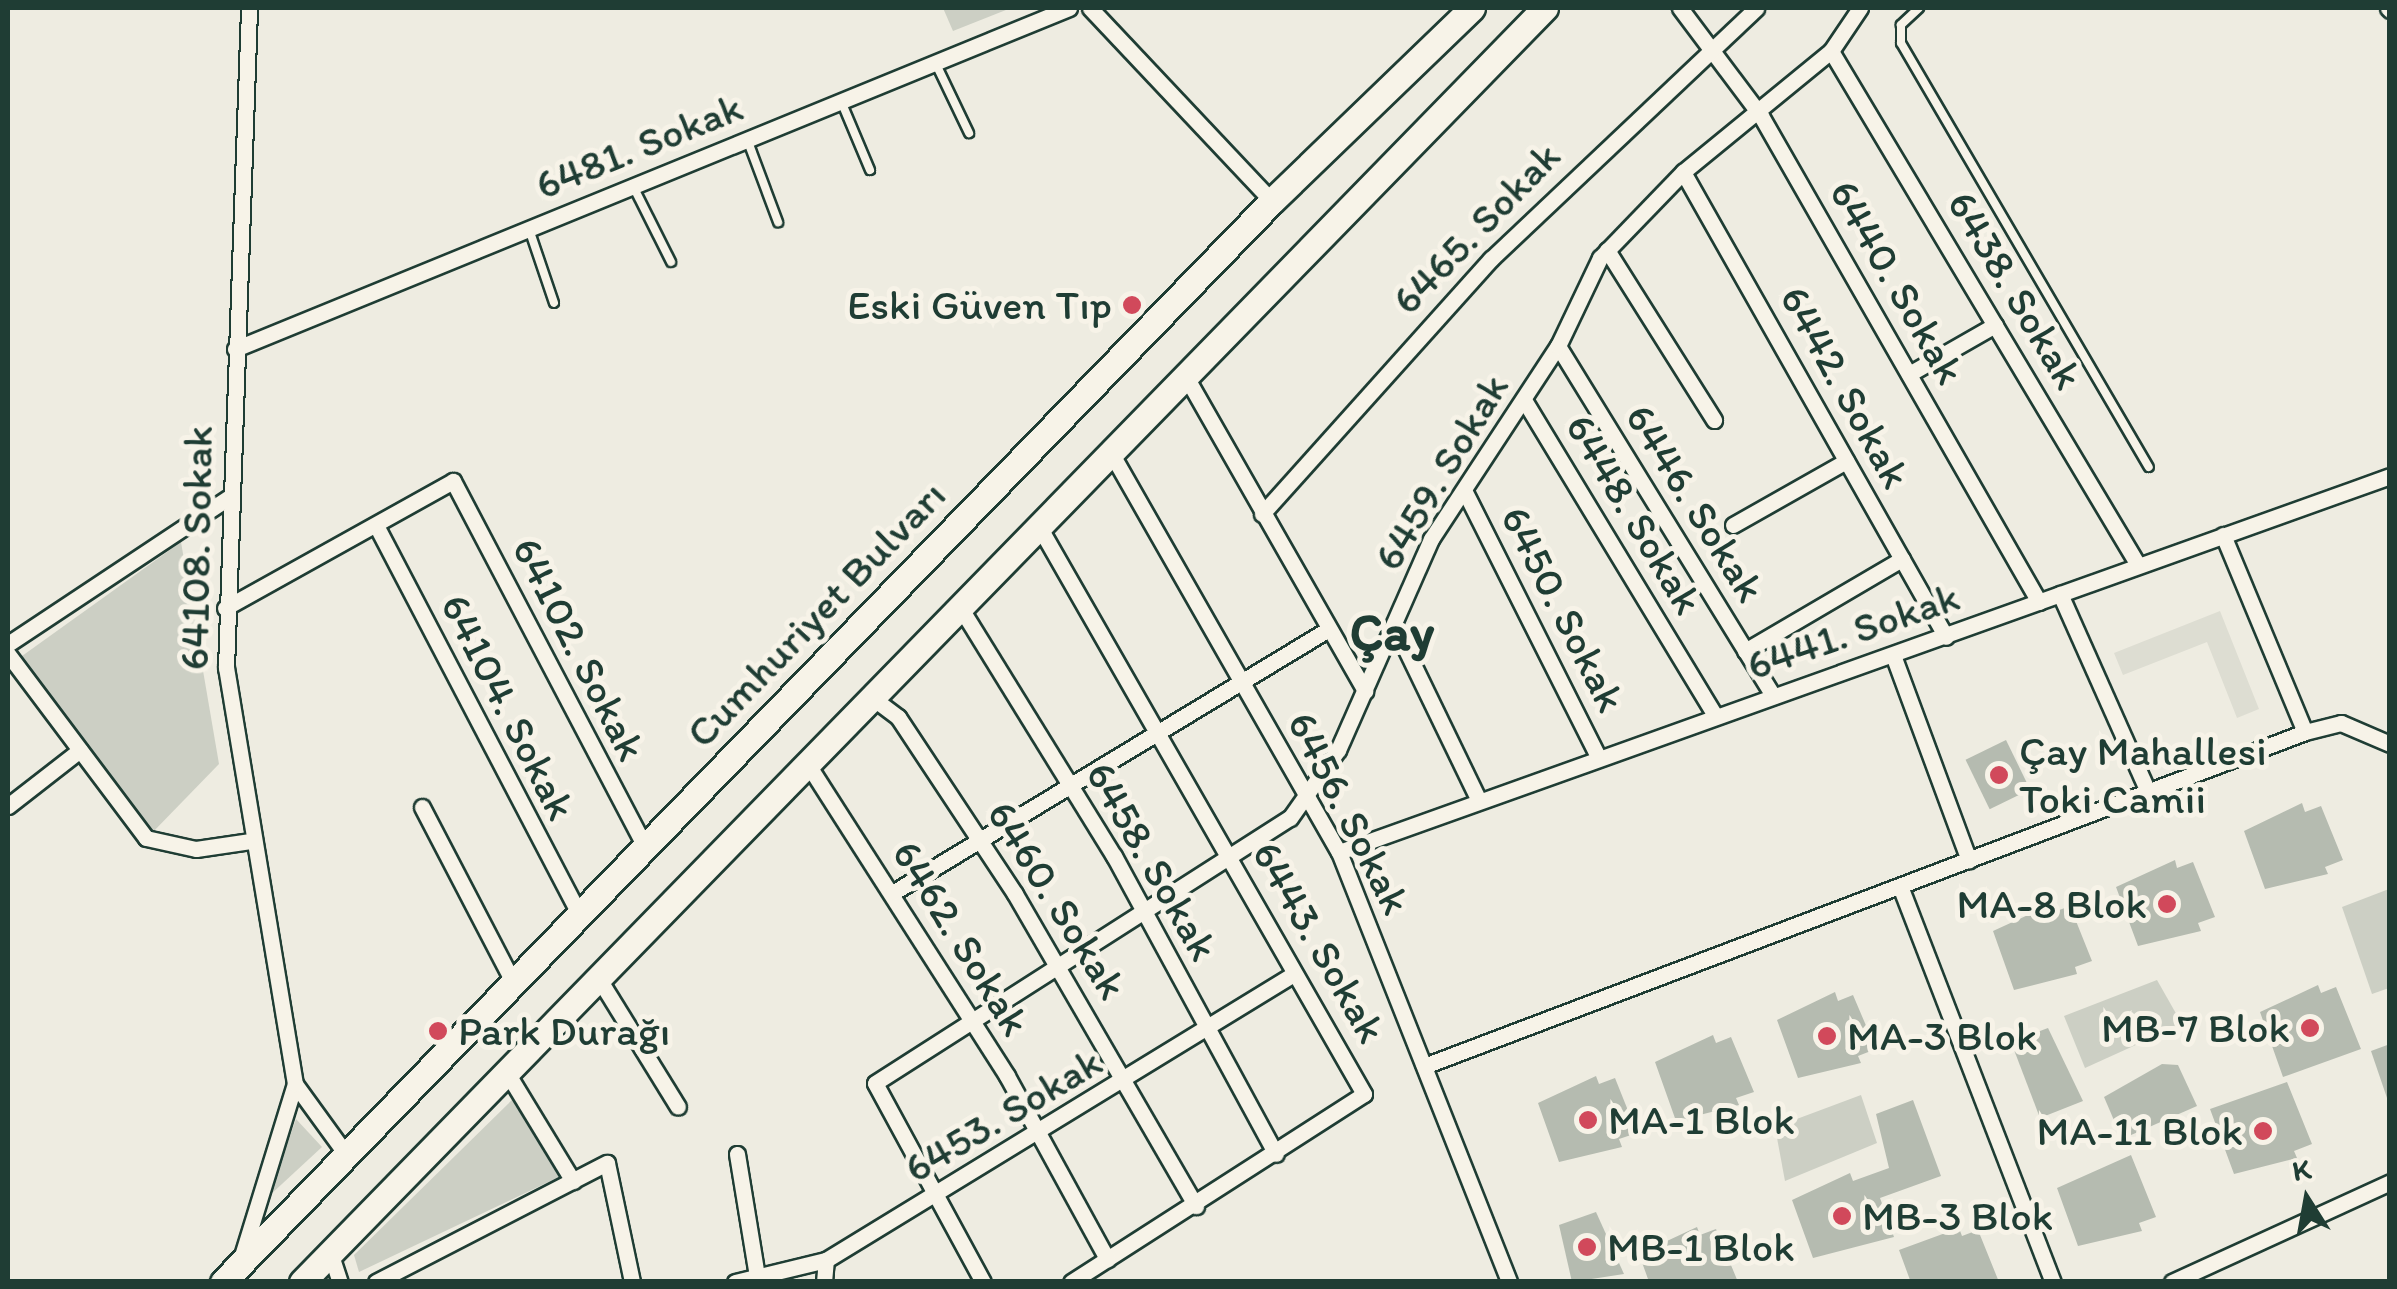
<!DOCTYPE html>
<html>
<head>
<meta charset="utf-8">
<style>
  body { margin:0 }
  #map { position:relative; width:2397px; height:1289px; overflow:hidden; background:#eeece1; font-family:Itim,sans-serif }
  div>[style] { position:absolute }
  .built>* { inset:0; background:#ddddd2 }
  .green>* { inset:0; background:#cccfc4 }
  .building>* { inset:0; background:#b5bbb0; transform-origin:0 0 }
  .roads { filter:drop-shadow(2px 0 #1f3d34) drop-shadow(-2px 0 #1f3d34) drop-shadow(0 2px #1f3d34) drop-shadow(0 -2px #1f3d34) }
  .service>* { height:8px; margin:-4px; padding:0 4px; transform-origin:4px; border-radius:4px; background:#f7f3e8 }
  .minor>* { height:15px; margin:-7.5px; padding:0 7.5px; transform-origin:7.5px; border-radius:7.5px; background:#f7f3e8 }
  .trunk>* { height:25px; margin:-12.5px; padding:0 12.5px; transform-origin:12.5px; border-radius:12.5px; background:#f7f3e8 }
  .dots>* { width:28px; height:28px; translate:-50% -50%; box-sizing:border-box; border:5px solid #f7f3e8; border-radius:50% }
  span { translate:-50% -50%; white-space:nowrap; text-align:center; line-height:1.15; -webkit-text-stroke:10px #f7f3e8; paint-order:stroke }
  .street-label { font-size:42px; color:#1f3d34 }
  .poi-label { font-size:42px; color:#1f3d34 }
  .right { translate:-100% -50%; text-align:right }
  .left { translate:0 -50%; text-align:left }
  .district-label { font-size:52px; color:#1f3d34; font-weight:700 }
  .frame { position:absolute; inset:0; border:10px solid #1f3d34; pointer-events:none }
  .north { position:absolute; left:2257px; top:1149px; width:100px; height:100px; -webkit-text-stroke:8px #f7f3e8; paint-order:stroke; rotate:349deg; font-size:28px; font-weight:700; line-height:40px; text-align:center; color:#1f3d34 }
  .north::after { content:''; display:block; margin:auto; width:35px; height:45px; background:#1f3d34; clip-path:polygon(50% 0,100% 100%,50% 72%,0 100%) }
</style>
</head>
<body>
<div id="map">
  <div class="built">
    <div style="clip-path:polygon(2220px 611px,2259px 709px,2237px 718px,2207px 642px,2123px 675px,2114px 653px)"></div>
  </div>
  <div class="green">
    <div style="clip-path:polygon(943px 8px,1011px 8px,953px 31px)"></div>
    <div style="clip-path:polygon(181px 542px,219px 764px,151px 834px,22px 656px)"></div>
    <div style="clip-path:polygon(2389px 889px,2389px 988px,2372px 994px,2342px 907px)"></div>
    <div style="clip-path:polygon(2157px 980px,2182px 1024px,2085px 1068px,2064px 1016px)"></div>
    <div style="clip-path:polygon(1861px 1095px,1877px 1143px,1785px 1181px,1775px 1127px)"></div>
    <div style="clip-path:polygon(516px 1096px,563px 1175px,359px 1272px,354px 1255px)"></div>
    <div style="clip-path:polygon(296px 1119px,322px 1147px,269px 1196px)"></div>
  </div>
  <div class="building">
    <div style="left:2006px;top:740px;width:55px;height:45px;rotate:64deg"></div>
    <div style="clip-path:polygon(2302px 803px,2305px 812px,2321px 806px,2343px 860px,2325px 867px,2328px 874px,2265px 889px,2244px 831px)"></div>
    <div style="clip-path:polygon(2175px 860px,2177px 868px,2193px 862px,2215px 917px,2198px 923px,2201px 931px,2138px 946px,2116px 887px)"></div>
    <div style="clip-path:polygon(2052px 904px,2054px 912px,2070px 906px,2092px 961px,2075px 967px,2077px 974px,2014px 990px,1993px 931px)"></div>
    <div style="clip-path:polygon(2318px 985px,2321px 993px,2336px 987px,2361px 1049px,2283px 1077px,2260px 1012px)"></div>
    <div style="clip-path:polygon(1835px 992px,1838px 1001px,1853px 995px,1876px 1049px,1858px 1056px,1861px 1063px,1798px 1078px,1777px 1020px)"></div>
    <div style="clip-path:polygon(2048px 1028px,2083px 1101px,2040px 1118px,2011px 1042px)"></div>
    <div style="clip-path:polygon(1713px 1035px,1716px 1043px,1731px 1037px,1754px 1092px,1736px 1098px,1739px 1105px,1676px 1121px,1655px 1062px)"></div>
    <div style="clip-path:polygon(2390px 1044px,2390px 1097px,2387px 1098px,2371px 1051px)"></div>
    <div style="clip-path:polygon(2162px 1064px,2178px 1065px,2197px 1106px,2122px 1139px,2104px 1097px)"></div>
    <div style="clip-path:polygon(1596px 1076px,1599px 1084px,1615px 1078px,1637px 1133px,1619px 1139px,1622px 1147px,1559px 1162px,1538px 1103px)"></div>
    <div style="clip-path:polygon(2287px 1082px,2312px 1144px,2294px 1151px,2297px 1158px,2234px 1174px,2210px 1109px)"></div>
    <div style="clip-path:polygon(1913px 1100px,1941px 1176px,1880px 1198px,1894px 1237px,1813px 1258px,1792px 1200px,1850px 1173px,1853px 1181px,1889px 1168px,1876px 1114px)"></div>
    <div style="clip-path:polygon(2131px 1155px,2156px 1217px,2139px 1223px,2142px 1231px,2078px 1246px,2057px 1188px)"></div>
    <div style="clip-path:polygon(1596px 1212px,1624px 1274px,1572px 1282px,1559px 1225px)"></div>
    <div style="clip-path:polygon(1697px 1227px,1700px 1235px,1716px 1229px,1738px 1282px,1648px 1279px,1639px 1254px)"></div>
    <div style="clip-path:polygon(1959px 1228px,1962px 1236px,1978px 1230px,1999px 1282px,1910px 1280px,1899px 1250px)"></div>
  </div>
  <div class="roads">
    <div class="service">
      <div style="left:1919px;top:8px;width:25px;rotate:137deg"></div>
      <div style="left:1901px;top:25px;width:18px;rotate:90deg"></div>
      <div style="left:1901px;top:43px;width:491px;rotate:59.7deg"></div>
      <div style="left:935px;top:62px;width:79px;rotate:64.4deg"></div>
      <div style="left:841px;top:101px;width:75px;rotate:67.2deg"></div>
      <div style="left:747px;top:139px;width:89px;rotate:69.5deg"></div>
      <div style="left:633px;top:186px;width:85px;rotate:63.4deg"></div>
      <div style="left:529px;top:229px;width:78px;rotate:71.3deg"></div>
    </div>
    <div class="minor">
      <div style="left:1090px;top:8px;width:265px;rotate:46.7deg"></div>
      <div style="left:1680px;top:8px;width:135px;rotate:53.1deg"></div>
      <div style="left:1761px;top:116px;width:560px;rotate:60.23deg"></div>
      <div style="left:2388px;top:8px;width:3px;rotate:45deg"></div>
      <div style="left:1831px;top:51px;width:599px;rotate:59.15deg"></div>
      <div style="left:1683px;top:172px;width:534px;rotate:60.51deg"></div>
      <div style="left:1607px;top:250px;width:201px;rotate:57.8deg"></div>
      <div style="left:1558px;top:346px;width:411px;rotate:58.4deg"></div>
      <div style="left:235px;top:349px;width:901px;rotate:-22.24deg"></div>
      <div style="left:1909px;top:374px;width:99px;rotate:-29.7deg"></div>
      <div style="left:1185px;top:375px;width:364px;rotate:60.3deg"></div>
      <div style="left:1524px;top:400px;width:369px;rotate:58.8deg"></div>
      <div style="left:1110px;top:451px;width:462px;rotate:60.3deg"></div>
      <div style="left:1339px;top:852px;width:462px;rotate:68.4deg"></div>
      <div style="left:1465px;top:492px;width:297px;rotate:63.3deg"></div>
      <div style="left:1262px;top:514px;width:343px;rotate:-48.1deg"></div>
      <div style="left:1491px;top:259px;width:365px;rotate:-43.4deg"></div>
      <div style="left:1037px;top:523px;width:658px;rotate:60.2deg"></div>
      <div style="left:1364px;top:1094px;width:348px;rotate:147.3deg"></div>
      <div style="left:1733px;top:525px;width:130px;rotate:-29.5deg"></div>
      <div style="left:378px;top:529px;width:434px;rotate:62.4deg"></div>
      <div style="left:2223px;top:535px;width:213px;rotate:67.4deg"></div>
      <div style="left:2060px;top:594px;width:217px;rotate:66deg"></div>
      <div style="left:960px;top:607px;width:293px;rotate:58.3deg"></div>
      <div style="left:1114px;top:856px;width:339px;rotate:61.5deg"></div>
      <div style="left:225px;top:608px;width:261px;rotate:-29.1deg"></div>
      <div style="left:453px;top:481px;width:413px;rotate:62.3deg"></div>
      <div style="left:1396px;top:629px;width:191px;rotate:64.2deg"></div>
      <div style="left:8px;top:644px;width:264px;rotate:-33.6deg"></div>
      <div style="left:1745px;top:651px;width:182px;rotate:-30.4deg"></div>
      <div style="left:8px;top:654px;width:230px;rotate:53.1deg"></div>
      <div style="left:146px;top:838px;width:51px;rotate:12.4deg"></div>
      <div style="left:196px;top:849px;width:55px;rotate:-8.4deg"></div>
      <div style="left:1893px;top:655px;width:219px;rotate:69.7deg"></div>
      <div style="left:870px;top:696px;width:35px;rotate:37deg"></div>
      <div style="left:898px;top:717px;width:212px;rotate:56.5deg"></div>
      <div style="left:1015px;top:894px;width:361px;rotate:59.9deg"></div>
      <div style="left:807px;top:763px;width:371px;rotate:57.4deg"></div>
      <div style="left:1007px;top:1076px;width:209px;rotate:61.3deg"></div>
      <div style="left:8px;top:806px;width:91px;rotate:-37.9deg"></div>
      <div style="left:422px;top:807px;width:197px;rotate:62.5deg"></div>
      <div style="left:1339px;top:852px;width:1116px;rotate:-19.68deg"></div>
      <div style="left:1900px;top:886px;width:425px;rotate:68.9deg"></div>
      <div style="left:894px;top:892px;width:506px;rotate:-31.18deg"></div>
      <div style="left:599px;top:979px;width:150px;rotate:58.3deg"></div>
      <div style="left:1424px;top:1066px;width:942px;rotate:-20.76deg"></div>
      <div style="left:2305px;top:732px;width:37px;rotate:-14deg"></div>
      <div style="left:2341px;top:723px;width:53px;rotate:23.2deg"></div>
      <div style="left:506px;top:1071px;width:129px;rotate:58.7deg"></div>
      <div style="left:295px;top:1084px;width:90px;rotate:54deg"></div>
      <div style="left:737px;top:1154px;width:124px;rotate:80.7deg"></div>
      <div style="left:330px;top:1252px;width:32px;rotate:72deg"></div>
      <div style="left:241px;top:1259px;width:183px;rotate:-72.9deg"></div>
      <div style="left:295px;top:1084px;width:422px;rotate:-99.4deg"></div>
      <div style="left:226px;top:668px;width:660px;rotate:-88deg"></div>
      <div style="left:376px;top:1282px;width:260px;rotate:-27.3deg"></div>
      <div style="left:607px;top:1163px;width:122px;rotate:78.1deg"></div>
      <div style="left:735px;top:1282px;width:94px;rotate:-13.6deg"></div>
      <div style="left:826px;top:1260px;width:546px;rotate:-31.45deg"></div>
      <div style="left:824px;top:1282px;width:22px;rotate:-85deg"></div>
      <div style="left:983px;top:1282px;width:226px;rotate:-118.5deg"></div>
      <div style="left:875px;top:1083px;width:492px;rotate:-32.6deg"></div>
      <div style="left:1290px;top:818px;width:83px;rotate:-54.8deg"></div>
      <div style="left:1338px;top:750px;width:231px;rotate:-66.2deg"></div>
      <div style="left:1431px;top:539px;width:231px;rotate:-56.7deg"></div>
      <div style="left:1558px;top:346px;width:98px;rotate:-64.5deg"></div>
      <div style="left:1600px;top:258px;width:120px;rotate:-46deg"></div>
      <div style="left:1683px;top:172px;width:191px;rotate:-39.3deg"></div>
      <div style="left:1831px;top:51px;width:52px;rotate:-56deg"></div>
      <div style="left:2172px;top:1282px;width:240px;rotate:-24.6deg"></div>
    </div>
    <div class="trunk">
      <div style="left:223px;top:1282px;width:1506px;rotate:-45.86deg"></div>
      <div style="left:1272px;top:201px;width:278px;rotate:-44deg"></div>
      <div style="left:302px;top:1282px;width:1780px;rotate:-45.71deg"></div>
    </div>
  </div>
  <div class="dots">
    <div style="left:1132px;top:305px;background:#d1495b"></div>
    <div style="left:1999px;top:775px;background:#d1495b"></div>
    <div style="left:2167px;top:904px;background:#d1495b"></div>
    <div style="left:2310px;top:1028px;background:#d1495b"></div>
    <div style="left:438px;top:1031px;background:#d1495b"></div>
    <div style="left:1827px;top:1036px;background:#d1495b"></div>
    <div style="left:1588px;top:1120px;background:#d1495b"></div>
    <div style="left:2263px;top:1131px;background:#d1495b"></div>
    <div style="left:1842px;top:1216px;background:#d1495b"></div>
    <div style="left:1587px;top:1247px;background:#d1495b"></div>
  </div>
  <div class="street-label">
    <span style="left:639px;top:146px;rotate:-22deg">6481. Sokak</span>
    <span style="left:1476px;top:228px;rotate:-46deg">6465. Sokak</span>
    <span style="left:1897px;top:282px;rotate:60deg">6440. Sokak</span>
    <span style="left:2015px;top:290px;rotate:59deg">6438. Sokak</span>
    <span style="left:1845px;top:387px;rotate:61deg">6442. Sokak</span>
    <span style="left:1441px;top:472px;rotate:-59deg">6459. Sokak</span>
    <span style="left:1695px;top:503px;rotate:58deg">6446. Sokak</span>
    <span style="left:1634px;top:514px;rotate:59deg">6448. Sokak</span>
    <span style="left:196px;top:548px;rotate:-89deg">64108. Sokak</span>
    <span style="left:1563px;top:609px;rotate:63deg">6450. Sokak</span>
    <span style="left:816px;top:614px;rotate:-46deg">Cumhuriyet Bulvarı</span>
    <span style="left:1853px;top:631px;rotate:-19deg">6441. Sokak</span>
    <span style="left:579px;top:649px;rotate:63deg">64102. Sokak</span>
    <span style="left:508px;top:707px;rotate:63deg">64104. Sokak</span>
    <span style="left:1349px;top:813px;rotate:63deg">6456. Sokak</span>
    <span style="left:1152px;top:861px;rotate:60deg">6458. Sokak</span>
    <span style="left:1057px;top:900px;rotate:58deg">6460. Sokak</span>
    <span style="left:961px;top:938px;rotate:58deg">6462. Sokak</span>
    <span style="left:1319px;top:942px;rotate:60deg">6443. Sokak</span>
    <span style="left:1003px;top:1115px;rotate:-31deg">6453. Sokak</span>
  </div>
  <div class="poi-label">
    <span class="right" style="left:1112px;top:305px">Eski Güven Tıp</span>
    <span class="left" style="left:2019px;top:775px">Çay Mahallesi<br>Toki Camii</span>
    <span class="right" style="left:2147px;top:904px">MA-8 Blok</span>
    <span class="right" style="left:2290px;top:1028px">MB-7 Blok</span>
    <span class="left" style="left:458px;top:1031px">Park Durağı</span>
    <span class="left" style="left:1847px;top:1036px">MA-3 Blok</span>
    <span class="left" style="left:1608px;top:1120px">MA-1 Blok</span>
    <span class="right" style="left:2243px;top:1131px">MA-11 Blok</span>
    <span class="left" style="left:1862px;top:1216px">MB-3 Blok</span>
    <span class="left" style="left:1607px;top:1247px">MB-1 Blok</span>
  </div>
  <div class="district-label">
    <span style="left:1392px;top:633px">Çay</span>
  </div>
  <div class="frame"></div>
  <div class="north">K</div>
</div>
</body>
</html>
